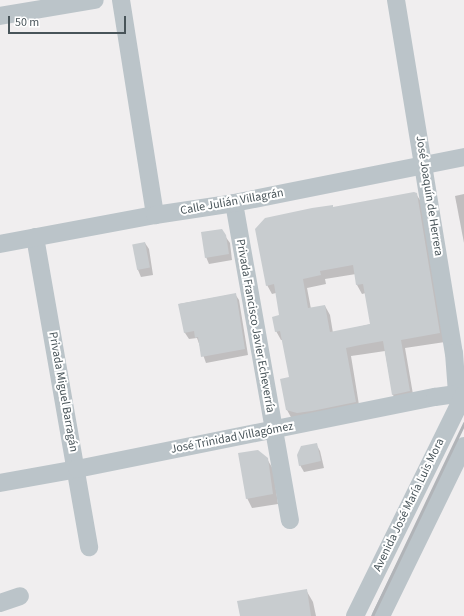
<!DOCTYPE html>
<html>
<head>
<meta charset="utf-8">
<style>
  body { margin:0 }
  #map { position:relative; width:464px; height:616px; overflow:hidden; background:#f0eeef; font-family:"Source Sans 3",sans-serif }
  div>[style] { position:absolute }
  .shadow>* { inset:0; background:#0003 }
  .building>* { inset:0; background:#c8cccf; transform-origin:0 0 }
  .minor>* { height:18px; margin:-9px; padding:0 9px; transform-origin:9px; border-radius:9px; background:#bbc4c9 }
  .rail>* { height:3px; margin:-1.5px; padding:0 1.5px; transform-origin:1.5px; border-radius:1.5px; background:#b1b4b8 }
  span { translate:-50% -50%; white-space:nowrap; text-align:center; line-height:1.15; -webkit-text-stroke:4px #fff; paint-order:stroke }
  .street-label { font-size:12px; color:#485459 }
  .scale { position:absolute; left:8px; top:16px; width:118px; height:18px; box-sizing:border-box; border:2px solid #485459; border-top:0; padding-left:5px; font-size:12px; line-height:14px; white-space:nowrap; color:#485459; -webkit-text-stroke:3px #fff; paint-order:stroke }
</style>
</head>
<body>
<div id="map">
  <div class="shadow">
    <div style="clip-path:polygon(evenodd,416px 194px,422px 203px,445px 342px,405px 348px,414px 400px,398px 403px,393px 395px,385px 351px,365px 354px,351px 356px,360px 411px,292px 419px,287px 410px,290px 378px,283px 340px,281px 340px,276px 331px,281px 316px,276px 293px,272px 294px,267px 285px,333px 208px,416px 194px,356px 274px,357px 285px,362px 294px,366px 293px,371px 324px,333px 333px,330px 315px,325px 306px,311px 309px,307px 288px,326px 284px,325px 279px,356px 274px)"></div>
    <div style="clip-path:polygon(464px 194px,464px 243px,455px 196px)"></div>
    <div style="clip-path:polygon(225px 236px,230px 243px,232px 260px,209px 264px,206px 257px)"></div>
    <div style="clip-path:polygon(145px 243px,149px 249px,153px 275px,141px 277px,138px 270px)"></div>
    <div style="clip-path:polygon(235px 294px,239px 300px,248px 355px,206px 363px,197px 338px,189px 339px,185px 333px,179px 304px)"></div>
    <div style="clip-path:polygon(316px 444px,320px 451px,324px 468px,304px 472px,300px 465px)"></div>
    <div style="clip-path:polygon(267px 459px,273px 469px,278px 504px,252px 508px,247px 498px)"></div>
    <div style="clip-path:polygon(306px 590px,313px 602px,316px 616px,241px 616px)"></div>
  </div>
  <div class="building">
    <div style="clip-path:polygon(evenodd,414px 192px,417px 193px,440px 333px,401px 340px,410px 391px,392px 395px,383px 341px,360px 345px,346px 348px,356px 402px,312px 411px,297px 413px,286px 410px,280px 379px,289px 377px,280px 331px,275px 332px,272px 317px,279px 315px,274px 284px,266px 286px,255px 229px,265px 218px,312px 208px,333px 205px,333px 207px,414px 192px,353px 265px,356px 285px,363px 284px,370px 324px,330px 332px,325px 305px,308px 308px,303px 279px,321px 275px,320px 271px,353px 265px)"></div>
    <div style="clip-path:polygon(222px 229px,226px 235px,229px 254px,205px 258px,201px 232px)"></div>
    <div style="left:145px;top:242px;width:26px;height:13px;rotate:79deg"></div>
    <div style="clip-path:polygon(236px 293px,245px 349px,201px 357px,198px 337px,195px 338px,194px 331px,184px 333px,178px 304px)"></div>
    <div style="clip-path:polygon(317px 443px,321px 461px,299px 466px,297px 455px,301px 446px)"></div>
    <div style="clip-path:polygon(258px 450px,268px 458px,273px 494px,246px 499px,238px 453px)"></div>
    <div style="clip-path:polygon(307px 589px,311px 616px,240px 616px,237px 601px)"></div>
  </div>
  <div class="minor">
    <div style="left:121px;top:0;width:218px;rotate:81deg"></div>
    <div style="left:396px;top:0;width:358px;rotate:80.7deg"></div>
    <div style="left:454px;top:353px;width:40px;rotate:85.7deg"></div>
    <div style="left:0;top:16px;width:96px;rotate:-9.6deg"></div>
    <div style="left:234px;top:203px;width:322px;rotate:80deg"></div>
    <div style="left:35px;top:237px;width:315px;rotate:80.1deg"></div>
    <div style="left:0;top:244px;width:158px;rotate:-10.6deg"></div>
    <div style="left:155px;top:215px;width:80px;rotate:-8.6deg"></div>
    <div style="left:234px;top:203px;width:235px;rotate:-11.3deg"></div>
    <div style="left:0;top:483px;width:78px;rotate:-10.3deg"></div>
    <div style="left:77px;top:469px;width:365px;rotate:-11.4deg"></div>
    <div style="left:435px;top:397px;width:29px;rotate:-8deg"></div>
    <div style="left:0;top:603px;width:21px;rotate:-19deg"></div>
    <div style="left:355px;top:616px;width:247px;rotate:-63.8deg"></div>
    <div style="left:381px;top:616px;width:189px;rotate:-64deg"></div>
  </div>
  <div class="rail">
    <div style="left:372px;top:616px;width:214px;rotate:-64.5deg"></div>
  </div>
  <div class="street-label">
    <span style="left:429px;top:196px;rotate:81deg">José Joaquín de Herrera</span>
    <span style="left:232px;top:202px;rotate:-10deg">Calle Julián Villagrán</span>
    <span style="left:255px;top:326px;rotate:80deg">Privada Francisco Javier Echeverría</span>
    <span style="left:63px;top:392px;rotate:80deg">Privada Miguel Barragán</span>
    <span style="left:232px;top:438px;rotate:-11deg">José Trinidad Villagómez</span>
    <span style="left:409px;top:505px;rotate:-64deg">Avenida José María Luis Mora</span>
  </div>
  <div class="scale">50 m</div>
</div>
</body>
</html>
